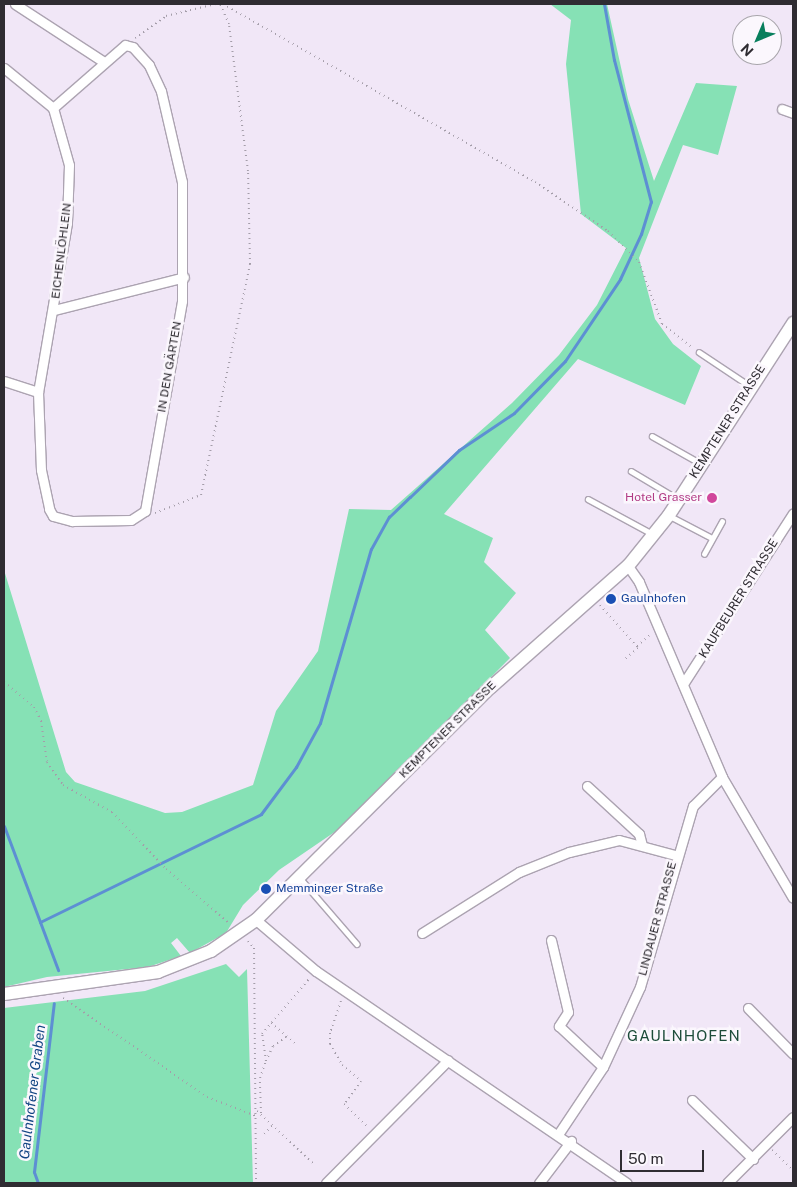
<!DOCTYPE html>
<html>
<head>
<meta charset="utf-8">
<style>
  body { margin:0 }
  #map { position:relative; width:797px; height:1187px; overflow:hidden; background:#f1e7f7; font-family:"Public Sans",sans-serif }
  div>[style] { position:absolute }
  .green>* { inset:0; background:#86e1b5 }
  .stream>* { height:3px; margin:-1.5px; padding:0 1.5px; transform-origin:1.5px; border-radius:1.5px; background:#5d8fd3 }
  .path>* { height:2px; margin-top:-1px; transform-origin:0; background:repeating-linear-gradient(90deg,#a49da9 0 1px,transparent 0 5px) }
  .roads { filter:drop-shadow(1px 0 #aca3b1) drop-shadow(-1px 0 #aca3b1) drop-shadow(0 1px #aca3b1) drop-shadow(0 -1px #aca3b1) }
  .lane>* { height:4.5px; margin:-2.25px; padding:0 2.25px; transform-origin:2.25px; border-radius:2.25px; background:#fff }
  .street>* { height:9px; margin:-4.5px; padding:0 4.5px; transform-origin:4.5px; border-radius:4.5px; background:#fff }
  .secondary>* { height:12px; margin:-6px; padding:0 6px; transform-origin:6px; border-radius:6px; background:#fff }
  .dots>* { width:14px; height:14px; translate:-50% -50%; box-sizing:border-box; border:2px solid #fbf7fd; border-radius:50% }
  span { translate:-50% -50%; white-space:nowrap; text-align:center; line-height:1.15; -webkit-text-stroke:5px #fbf7fd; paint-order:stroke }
  .street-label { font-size:12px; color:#2f2c32 }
  .hotel-label { font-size:12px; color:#b23c85 }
  .right { translate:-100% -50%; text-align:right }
  .transit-label { font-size:12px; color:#164399 }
  .left { translate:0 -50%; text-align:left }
  .water-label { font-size:14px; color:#144684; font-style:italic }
  .quarter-label { font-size:15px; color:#1d4c3a; letter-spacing:1px }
  .frame { position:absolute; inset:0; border:5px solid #2f2c32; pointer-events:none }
  .north { position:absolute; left:732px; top:15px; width:50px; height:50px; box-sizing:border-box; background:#fbf7fd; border:1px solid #a9a6ac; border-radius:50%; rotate:225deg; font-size:14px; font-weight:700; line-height:20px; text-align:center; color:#2f2c32 }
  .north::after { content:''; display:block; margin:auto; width:18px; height:22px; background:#087f5d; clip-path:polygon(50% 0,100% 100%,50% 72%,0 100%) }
  .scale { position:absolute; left:620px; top:1150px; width:84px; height:22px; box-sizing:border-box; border:2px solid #2f2c32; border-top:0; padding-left:6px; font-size:15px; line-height:18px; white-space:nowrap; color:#2f2c32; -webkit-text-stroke:4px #fbf7fd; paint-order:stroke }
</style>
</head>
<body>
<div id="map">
  <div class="green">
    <div style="clip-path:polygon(550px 4px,607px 4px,628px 99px,654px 181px,696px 83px,737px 86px,718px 155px,683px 145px,639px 258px,655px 319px,673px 344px,701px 366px,685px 405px,578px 359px,444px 514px,493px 538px,484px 562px,516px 593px,485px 630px,510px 658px,342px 827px,279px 870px,243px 905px,226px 933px,190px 953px,177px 938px,171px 943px,181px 956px,148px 967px,47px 977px,4px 987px,4px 570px,66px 772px,75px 782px,165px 813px,182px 812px,253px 785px,276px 711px,318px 651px,349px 509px,391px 510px,512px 403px,559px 355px,597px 305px,626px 248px,581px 214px,566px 64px,571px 20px)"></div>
    <div style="clip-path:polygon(226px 964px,239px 977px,247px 969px,253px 1183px,4px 1183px,4px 1008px,145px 991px)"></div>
  </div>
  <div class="stream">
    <div style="left:410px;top:497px;width:68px;rotate:-43.8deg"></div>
    <div style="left:459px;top:450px;width:66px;rotate:-33.9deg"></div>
    <div style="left:514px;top:413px;width:73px;rotate:-45.6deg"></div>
    <div style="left:565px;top:361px;width:99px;rotate:-56.1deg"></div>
    <div style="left:620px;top:279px;width:50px;rotate:-65deg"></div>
    <div style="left:641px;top:234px;width:34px;rotate:-73deg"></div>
    <div style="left:651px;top:202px;width:147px;rotate:-104.6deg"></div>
    <div style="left:614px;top:60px;width:57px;rotate:-100.1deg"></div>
    <div style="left:4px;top:826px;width:154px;rotate:69.4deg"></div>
    <div style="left:40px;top:922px;width:246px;rotate:-26deg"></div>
    <div style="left:261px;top:814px;width:59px;rotate:-53.3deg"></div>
    <div style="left:296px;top:767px;width:50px;rotate:-61.4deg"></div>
    <div style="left:320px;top:723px;width:181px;rotate:-73.7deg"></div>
    <div style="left:371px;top:549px;width:37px;rotate:-61deg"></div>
    <div style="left:389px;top:517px;width:29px;rotate:-44deg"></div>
    <div style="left:38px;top:1183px;width:12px;rotate:-110deg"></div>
    <div style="left:34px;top:1172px;width:170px;rotate:-83.3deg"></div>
  </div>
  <div class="path">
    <div style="left:223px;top:4px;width:359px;rotate:29.7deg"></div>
    <div style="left:535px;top:182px;width:88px;rotate:33.9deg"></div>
    <div style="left:608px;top:231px;width:44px;rotate:45deg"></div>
    <div style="left:639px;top:262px;width:66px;rotate:69.6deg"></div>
    <div style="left:662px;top:324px;width:39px;rotate:38deg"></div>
    <div style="left:135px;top:38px;width:38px;rotate:-35deg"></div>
    <div style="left:166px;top:16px;width:51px;rotate:-13.5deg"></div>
    <div style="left:155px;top:513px;width:49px;rotate:-21.4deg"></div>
    <div style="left:201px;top:495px;width:236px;rotate:-78deg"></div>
    <div style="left:250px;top:264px;width:93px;rotate:-91.2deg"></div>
    <div style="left:248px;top:171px;width:148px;rotate:-97.4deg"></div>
    <div style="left:229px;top:24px;width:22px;rotate:-114deg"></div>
    <div style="left:600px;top:605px;width:57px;rotate:48.5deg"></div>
    <div style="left:638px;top:648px;width:17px;rotate:140deg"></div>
    <div style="left:637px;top:646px;width:18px;rotate:-41deg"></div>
    <div style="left:4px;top:682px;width:39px;rotate:40deg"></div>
    <div style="left:34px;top:707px;width:16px;rotate:63deg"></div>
    <div style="left:41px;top:721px;width:41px;rotate:81.7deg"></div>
    <div style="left:47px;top:762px;width:28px;rotate:55deg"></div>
    <div style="left:63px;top:785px;width:56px;rotate:28.9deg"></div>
    <div style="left:112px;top:812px;width:79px;rotate:46.5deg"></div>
    <div style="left:166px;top:869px;width:84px;rotate:40.7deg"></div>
    <div style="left:248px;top:941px;width:9px;rotate:49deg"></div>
    <div style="left:254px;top:948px;width:235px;rotate:89.5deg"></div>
    <div style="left:63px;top:998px;width:175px;rotate:34.5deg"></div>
    <div style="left:207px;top:1097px;width:53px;rotate:21.2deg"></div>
    <div style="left:341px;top:1001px;width:34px;rotate:109deg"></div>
    <div style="left:330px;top:1033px;width:11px;rotate:90deg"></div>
    <div style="left:330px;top:1044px;width:24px;rotate:60deg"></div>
    <div style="left:342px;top:1065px;width:25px;rotate:40deg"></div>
    <div style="left:361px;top:1081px;width:29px;rotate:126deg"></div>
    <div style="left:344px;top:1104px;width:32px;rotate:44deg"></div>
    <div style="left:271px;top:1023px;width:31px;rotate:40deg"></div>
    <div style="left:266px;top:1061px;width:17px;rotate:-65deg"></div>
    <div style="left:273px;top:1046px;width:16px;rotate:-35deg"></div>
    <div style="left:257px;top:1111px;width:79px;rotate:43deg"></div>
    <div style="left:261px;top:1113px;width:35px;rotate:-92deg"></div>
    <div style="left:260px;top:1078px;width:18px;rotate:-71deg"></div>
    <div style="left:266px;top:1061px;width:27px;rotate:-98deg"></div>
    <div style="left:262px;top:1034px;width:72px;rotate:-49.5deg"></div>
    <div style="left:264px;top:1134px;width:13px;rotate:-45deg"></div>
    <div style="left:772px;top:1150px;width:29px;rotate:44deg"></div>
  </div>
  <div class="roads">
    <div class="lane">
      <div style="left:699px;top:352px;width:61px;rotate:33.7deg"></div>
      <div style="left:652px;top:436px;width:55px;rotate:29.4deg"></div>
      <div style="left:631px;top:471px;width:55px;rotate:30.8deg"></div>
      <div style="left:588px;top:499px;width:72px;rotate:28.4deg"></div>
      <div style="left:670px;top:516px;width:47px;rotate:27.6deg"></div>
      <div style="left:704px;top:554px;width:37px;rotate:-61deg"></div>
      <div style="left:300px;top:878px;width:87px;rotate:49.2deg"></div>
    </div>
    <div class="street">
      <div style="left:15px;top:4px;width:106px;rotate:33.1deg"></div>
      <div style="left:4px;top:68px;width:63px;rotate:39.2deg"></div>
      <div style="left:53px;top:108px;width:59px;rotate:74.3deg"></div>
      <div style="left:69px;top:165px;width:58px;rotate:92deg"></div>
      <div style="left:67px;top:223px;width:171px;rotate:99.7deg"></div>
      <div style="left:38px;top:392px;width:78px;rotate:87.8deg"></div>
      <div style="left:41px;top:470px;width:40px;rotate:78deg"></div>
      <div style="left:49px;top:509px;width:8px;rotate:60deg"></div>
      <div style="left:53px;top:516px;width:20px;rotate:15deg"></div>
      <div style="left:72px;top:521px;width:59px;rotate:-1deg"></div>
      <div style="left:131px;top:520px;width:17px;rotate:-33deg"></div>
      <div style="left:145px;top:511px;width:213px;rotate:-80deg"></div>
      <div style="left:182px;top:301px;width:119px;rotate:-90deg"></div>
      <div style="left:182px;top:182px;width:93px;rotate:-103deg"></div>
      <div style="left:161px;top:91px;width:29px;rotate:-115deg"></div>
      <div style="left:149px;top:65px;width:24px;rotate:-132deg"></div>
      <div style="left:133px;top:47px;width:8px;rotate:-166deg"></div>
      <div style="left:125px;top:45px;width:96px;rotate:138.8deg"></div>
      <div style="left:782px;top:109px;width:12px;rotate:20deg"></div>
      <div style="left:54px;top:310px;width:134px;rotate:-14.2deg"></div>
      <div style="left:4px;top:381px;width:36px;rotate:18deg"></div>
      <div style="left:628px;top:566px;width:19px;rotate:55deg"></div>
      <div style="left:639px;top:582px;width:212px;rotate:66.9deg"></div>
      <div style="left:722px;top:777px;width:140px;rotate:59.6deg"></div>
      <div style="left:683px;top:684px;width:203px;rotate:-57.2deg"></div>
      <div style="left:587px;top:786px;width:71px;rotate:42.7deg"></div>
      <div style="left:639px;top:834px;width:11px;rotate:75deg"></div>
      <div style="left:256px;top:920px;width:79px;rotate:40.4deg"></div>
      <div style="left:316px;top:971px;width:376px;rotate:34.3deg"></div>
      <div style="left:422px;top:933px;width:115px;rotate:-32.2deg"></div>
      <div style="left:519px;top:872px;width:54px;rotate:-21.8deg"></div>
      <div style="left:569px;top:852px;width:51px;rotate:-13.5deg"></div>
      <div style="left:619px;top:840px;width:58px;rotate:15deg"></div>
      <div style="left:551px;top:940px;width:74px;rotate:76.7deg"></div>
      <div style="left:568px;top:1012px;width:17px;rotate:123deg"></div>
      <div style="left:559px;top:1026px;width:60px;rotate:43deg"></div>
      <div style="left:748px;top:1008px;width:64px;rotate:45.6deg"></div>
      <div style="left:692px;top:1100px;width:85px;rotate:44deg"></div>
      <div style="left:559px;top:1133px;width:79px;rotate:-56.3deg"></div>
      <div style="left:603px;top:1067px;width:88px;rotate:-65.2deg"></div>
      <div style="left:640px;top:987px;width:189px;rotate:-73.7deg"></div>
      <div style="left:693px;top:806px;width:41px;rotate:-45deg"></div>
      <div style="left:326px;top:1183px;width:173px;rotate:-45.2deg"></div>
      <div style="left:539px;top:1183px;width:53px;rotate:-52.7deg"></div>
      <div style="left:727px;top:1183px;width:93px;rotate:-45deg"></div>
    </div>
    <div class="secondary">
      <div style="left:4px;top:994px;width:156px;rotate:-8.1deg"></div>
      <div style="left:158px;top:972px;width:57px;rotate:-21.6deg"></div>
      <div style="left:211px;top:951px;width:55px;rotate:-34.6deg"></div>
      <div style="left:256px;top:920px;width:331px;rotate:-44.8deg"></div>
      <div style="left:491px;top:687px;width:183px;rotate:-41.5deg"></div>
      <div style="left:628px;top:566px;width:65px;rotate:-51.2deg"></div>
      <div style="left:669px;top:515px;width:229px;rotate:-57.1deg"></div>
    </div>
  </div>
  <div class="dots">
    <div style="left:712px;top:498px;background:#d1479c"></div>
    <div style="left:611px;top:599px;background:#1a4fb4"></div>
    <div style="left:266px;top:889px;background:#1a4fb4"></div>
  </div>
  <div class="street-label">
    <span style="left:62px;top:251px;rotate:-83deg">EICHENLÖHLEIN</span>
    <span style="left:170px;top:367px;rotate:-80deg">IN DEN GÄRTEN</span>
    <span style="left:728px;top:422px;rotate:-58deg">KEMPTENER STRASSE</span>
    <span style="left:739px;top:599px;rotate:-58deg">KAUFBEURER STRASSE</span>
    <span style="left:448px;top:730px;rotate:-45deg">KEMPTENER STRASSE</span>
    <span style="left:658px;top:919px;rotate:-75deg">LINDAUER STRASSE</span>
  </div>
  <div class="hotel-label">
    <span class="right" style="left:702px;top:498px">Hotel Grasser</span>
  </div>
  <div class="transit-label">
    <span class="left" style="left:621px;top:599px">Gaulnhofen</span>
    <span class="left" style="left:276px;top:889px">Memminger Straße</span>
  </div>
  <div class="water-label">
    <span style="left:32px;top:1092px;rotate:-83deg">Gaulnhofener Graben</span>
  </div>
  <div class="quarter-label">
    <span style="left:684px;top:1036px">GAULNHOFEN</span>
  </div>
  <div class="frame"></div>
  <div class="north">N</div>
  <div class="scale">50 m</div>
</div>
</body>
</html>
